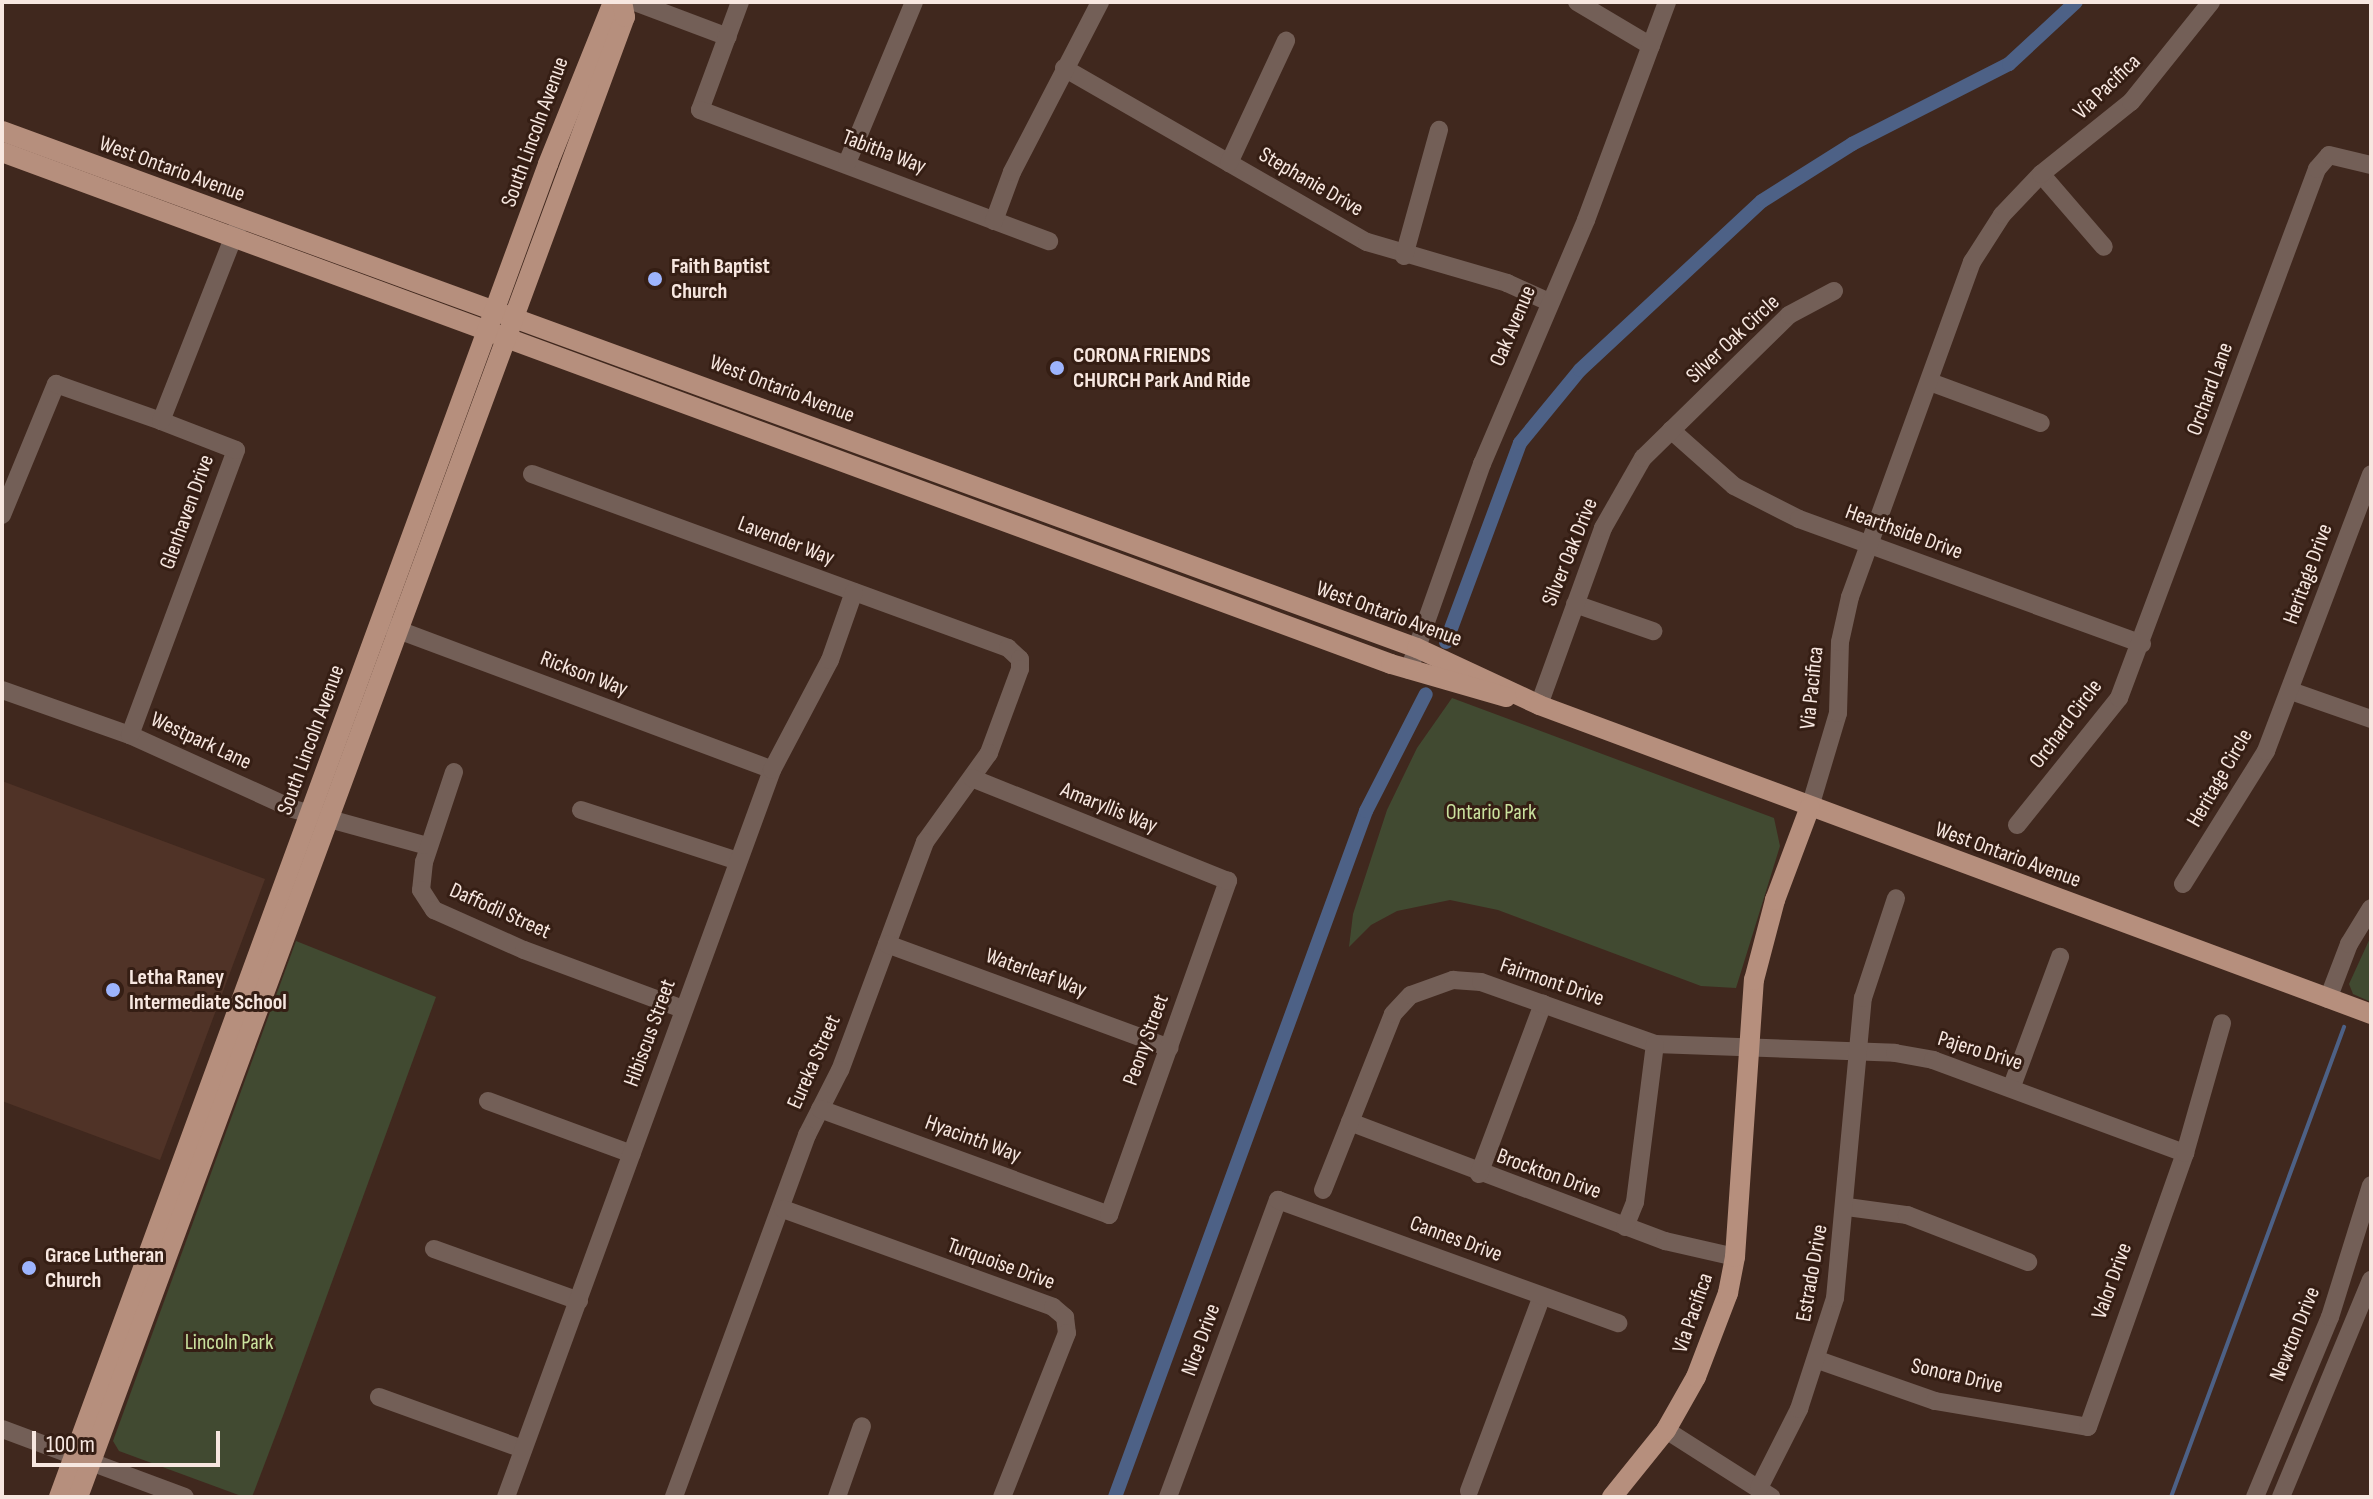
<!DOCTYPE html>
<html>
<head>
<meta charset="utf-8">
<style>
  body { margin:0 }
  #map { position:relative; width:2373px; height:1499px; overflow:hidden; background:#40281e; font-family:"Sofia Sans Condensed",sans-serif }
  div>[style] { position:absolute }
  .built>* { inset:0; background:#503327 }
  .green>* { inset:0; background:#414a31 }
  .stream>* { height:4px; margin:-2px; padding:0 2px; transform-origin:2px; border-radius:2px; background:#4d6186 }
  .canal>* { height:14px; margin:-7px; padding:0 7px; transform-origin:7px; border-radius:7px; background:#4d6186 }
  .minor>* { height:18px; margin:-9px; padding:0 9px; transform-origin:9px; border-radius:9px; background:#735f57 }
  .major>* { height:20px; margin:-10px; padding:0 10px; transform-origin:10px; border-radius:10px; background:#b68f7d }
  .dots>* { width:22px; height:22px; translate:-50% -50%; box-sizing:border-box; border:4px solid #351e14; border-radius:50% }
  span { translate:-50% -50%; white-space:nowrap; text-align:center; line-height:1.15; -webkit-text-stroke:6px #351e14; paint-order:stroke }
  .street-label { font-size:22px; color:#f7e7e0 }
  .poi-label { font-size:22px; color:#f7e7e0; font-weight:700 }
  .left { translate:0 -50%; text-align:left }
  .park-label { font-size:22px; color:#cae29e }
  .frame { position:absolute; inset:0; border:4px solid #f7e7e0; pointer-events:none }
  .scale { position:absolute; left:32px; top:1431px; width:188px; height:36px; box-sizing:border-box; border:4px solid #f7e7e0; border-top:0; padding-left:10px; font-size:24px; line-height:28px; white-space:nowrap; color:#f7e7e0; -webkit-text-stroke:6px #351e14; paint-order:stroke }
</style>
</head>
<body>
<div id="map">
  <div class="built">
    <div style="clip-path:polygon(2px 781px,265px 879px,160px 1160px,2px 1101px)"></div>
  </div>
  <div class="green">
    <div style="clip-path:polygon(1452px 698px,1774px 818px,1780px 846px,1736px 988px,1701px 986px,1498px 910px,1450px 900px,1397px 911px,1371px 925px,1349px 947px,1353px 914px,1387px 810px,1417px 748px)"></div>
    <div style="clip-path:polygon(2371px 936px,2371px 1002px,2353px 994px,2349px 984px)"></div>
    <div style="clip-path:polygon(296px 941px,436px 997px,284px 1413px,252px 1497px,244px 1497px,119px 1451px,113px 1441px)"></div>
  </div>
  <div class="stream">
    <div style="left:2171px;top:1497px;width:501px;rotate:-69.79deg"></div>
  </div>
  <div class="canal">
    <div style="left:1446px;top:642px;width:212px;rotate:-69.6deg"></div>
    <div style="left:1520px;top:443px;width:94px;rotate:-50.6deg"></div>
    <div style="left:1580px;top:370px;width:248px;rotate:-42.9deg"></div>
    <div style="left:1762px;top:201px;width:107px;rotate:-32.3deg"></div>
    <div style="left:1852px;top:144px;width:176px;rotate:-27deg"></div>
    <div style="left:2009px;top:64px;width:91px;rotate:-42.8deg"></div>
    <div style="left:1115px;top:1497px;width:730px;rotate:-69.9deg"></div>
    <div style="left:1366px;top:811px;width:131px;rotate:-62.9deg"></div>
  </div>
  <div class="minor">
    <div style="left:635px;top:2px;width:99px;rotate:20.6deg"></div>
    <div style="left:740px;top:2px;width:115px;rotate:110.3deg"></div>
    <div style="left:700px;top:110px;width:373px;rotate:20.6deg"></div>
    <div style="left:1577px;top:2px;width:86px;rotate:30.7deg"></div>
    <div style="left:1064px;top:68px;width:349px;rotate:29.9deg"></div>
    <div style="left:1367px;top:242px;width:146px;rotate:16.3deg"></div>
    <div style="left:1507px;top:283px;width:46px;rotate:24.3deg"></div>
    <div style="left:847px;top:163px;width:174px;rotate:-67.4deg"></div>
    <div style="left:1229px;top:163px;width:135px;rotate:-65deg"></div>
    <div style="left:2041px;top:174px;width:96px;rotate:49.2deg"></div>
    <div style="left:994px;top:221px;width:52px;rotate:-69.8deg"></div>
    <div style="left:1012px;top:172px;width:191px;rotate:-62.6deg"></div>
    <div style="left:1404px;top:256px;width:131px;rotate:-74.5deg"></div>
    <div style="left:1930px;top:382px;width:118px;rotate:20.3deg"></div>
    <div style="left:1671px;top:430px;width:84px;rotate:41.6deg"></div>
    <div style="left:1734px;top:486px;width:73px;rotate:26.9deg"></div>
    <div style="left:1799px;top:519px;width:365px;rotate:20deg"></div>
    <div style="left:532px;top:474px;width:507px;rotate:20.08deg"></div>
    <div style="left:1008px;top:648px;width:16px;rotate:43deg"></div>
    <div style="left:1020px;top:659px;width:10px;rotate:90deg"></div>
    <div style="left:1020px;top:669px;width:90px;rotate:110.3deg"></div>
    <div style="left:989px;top:753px;width:110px;rotate:125.7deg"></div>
    <div style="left:925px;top:842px;width:243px;rotate:110.4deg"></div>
    <div style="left:840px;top:1070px;width:73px;rotate:116.9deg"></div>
    <div style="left:807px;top:1135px;width:386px;rotate:110.2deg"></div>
    <div style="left:2px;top:515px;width:142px;rotate:-67.6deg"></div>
    <div style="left:56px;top:384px;width:111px;rotate:19.4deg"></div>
    <div style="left:1575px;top:604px;width:83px;rotate:19.1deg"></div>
    <div style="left:385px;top:625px;width:413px;rotate:20.5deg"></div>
    <div style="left:1409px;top:670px;width:219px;rotate:-70.5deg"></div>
    <div style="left:1482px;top:464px;width:265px;rotate:-66.9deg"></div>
    <div style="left:1586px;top:220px;width:233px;rotate:-69.6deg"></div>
    <div style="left:2px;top:690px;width:136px;rotate:19.4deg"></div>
    <div style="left:130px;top:735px;width:179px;rotate:24.4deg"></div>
    <div style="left:293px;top:809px;width:139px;rotate:15.4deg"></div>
    <div style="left:2291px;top:691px;width:85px;rotate:19.3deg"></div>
    <div style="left:1539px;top:705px;width:188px;rotate:-70.1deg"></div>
    <div style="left:1603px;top:528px;width:81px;rotate:-60.3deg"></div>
    <div style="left:1643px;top:458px;width:204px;rotate:-44.4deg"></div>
    <div style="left:1789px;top:315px;width:51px;rotate:-28.1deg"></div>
    <div style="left:130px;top:735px;width:304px;rotate:-69.6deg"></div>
    <div style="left:236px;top:450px;width:80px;rotate:-158.9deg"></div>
    <div style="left:161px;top:421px;width:213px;rotate:-68.5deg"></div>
    <div style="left:454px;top:772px;width:95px;rotate:108.4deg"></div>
    <div style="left:424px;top:862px;width:28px;rotate:96deg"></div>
    <div style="left:421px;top:890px;width:24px;rotate:57deg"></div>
    <div style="left:434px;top:910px;width:98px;rotate:24deg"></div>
    <div style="left:524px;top:950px;width:170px;rotate:20.4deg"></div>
    <div style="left:1810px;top:807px;width:98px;rotate:-73.4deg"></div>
    <div style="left:1838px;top:713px;width:71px;rotate:-88.4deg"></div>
    <div style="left:1840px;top:642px;width:46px;rotate:-77.5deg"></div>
    <div style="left:1850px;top:597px;width:357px;rotate:-70deg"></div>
    <div style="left:1972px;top:262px;width:56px;rotate:-57.4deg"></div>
    <div style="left:2002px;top:215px;width:57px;rotate:-46.4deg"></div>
    <div style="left:2041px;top:174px;width:115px;rotate:-38.7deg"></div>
    <div style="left:2131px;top:102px;width:128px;rotate:-51.3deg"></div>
    <div style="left:581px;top:810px;width:165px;rotate:18deg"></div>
    <div style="left:2017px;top:825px;width:163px;rotate:-51.2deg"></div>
    <div style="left:2119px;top:698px;width:565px;rotate:-69.48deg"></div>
    <div style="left:2317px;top:169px;width:18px;rotate:-49deg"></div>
    <div style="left:2329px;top:155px;width:43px;rotate:13.4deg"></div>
    <div style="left:2183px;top:884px;width:157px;rotate:-58deg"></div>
    <div style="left:2266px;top:751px;width:296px;rotate:-69.2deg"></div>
    <div style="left:887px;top:944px;width:301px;rotate:20.2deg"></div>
    <div style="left:2328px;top:999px;width:59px;rotate:-69.1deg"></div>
    <div style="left:2349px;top:944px;width:42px;rotate:-58.6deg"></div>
    <div style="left:2012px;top:1086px;width:138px;rotate:-69.6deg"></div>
    <div style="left:488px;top:1101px;width:153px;rotate:20.2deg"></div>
    <div style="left:820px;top:1109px;width:308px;rotate:20.1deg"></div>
    <div style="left:1109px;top:1215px;width:355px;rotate:-70.4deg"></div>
    <div style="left:1228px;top:881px;width:276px;rotate:-158.1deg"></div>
    <div style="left:1350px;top:1122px;width:337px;rotate:20.7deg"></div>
    <div style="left:1665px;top:1241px;width:72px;rotate:12.9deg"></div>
    <div style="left:1479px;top:1174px;width:182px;rotate:-69.4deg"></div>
    <div style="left:1323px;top:1190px;width:189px;rotate:-68.3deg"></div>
    <div style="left:1393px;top:1014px;width:26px;rotate:-47deg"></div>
    <div style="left:1411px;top:995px;width:45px;rotate:-19.7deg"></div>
    <div style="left:1453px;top:980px;width:28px;rotate:4deg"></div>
    <div style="left:1481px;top:982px;width:185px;rotate:19.6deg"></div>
    <div style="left:1655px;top:1044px;width:240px;rotate:2.1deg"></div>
    <div style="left:1895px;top:1053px;width:39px;rotate:10deg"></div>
    <div style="left:1933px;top:1060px;width:269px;rotate:20.3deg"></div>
    <div style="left:1847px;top:1207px;width:61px;rotate:7.6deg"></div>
    <div style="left:1907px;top:1215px;width:130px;rotate:21.2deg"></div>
    <div style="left:783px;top:1209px;width:287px;rotate:19.9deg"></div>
    <div style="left:1053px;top:1307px;width:16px;rotate:40deg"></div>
    <div style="left:1065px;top:1317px;width:16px;rotate:83deg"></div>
    <div style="left:1067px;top:1333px;width:176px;rotate:111.6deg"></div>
    <div style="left:1625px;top:1227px;width:27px;rotate:-68deg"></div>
    <div style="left:1635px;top:1202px;width:159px;rotate:-82.8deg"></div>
    <div style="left:434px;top:1249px;width:154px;rotate:19.7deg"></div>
    <div style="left:1818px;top:1360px;width:124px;rotate:19.3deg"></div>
    <div style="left:1935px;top:1401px;width:155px;rotate:9.6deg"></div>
    <div style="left:2088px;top:1427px;width:291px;rotate:-70.5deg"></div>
    <div style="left:2185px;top:1153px;width:135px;rotate:-74.1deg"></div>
    <div style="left:379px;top:1397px;width:153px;rotate:19.9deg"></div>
    <div style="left:2px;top:1429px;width:195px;rotate:20.4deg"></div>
    <div style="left:1666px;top:1430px;width:125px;rotate:32.5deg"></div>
    <div style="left:1759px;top:1488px;width:89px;rotate:-63.1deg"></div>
    <div style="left:1799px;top:1409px;width:117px;rotate:-72deg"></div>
    <div style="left:1835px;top:1298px;width:301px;rotate:-84.7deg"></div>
    <div style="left:1863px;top:998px;width:105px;rotate:-71.7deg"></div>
    <div style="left:1469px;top:1491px;width:208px;rotate:-69.5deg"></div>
    <div style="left:506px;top:1497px;width:774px;rotate:-69.9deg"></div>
    <div style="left:772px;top:770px;width:124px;rotate:-62.2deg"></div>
    <div style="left:830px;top:660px;width:72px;rotate:-70.6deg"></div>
    <div style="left:837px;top:1497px;width:75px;rotate:-70.6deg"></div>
    <div style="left:1168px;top:1497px;width:317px;rotate:-69.7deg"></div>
    <div style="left:1278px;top:1200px;width:362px;rotate:19.9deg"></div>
    <div style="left:2255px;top:1497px;width:195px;rotate:-67.4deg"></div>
    <div style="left:2330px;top:1317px;width:138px;rotate:-72.7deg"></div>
    <div style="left:2281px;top:1497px;width:235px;rotate:-67.5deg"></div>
  </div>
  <div class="major">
    <div style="left:2px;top:131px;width:1506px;rotate:20.07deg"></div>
    <div style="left:1417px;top:648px;width:135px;rotate:25deg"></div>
    <div style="left:1539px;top:705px;width:888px;rotate:20.37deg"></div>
    <div style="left:2px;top:152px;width:1480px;rotate:20.23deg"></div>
    <div style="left:1391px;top:664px;width:120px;rotate:16deg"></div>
    <div style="left:59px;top:1497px;width:1420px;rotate:-69.85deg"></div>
    <div style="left:548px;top:164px;width:175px;rotate:-68.1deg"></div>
    <div style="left:78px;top:1497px;width:1578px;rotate:-69.72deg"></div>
    <div style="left:625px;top:17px;width:15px;rotate:-101deg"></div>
    <div style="left:1612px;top:1497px;width:86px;rotate:-51.1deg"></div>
    <div style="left:1666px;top:1430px;width:61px;rotate:-60.5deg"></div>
    <div style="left:1696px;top:1377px;width:90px;rotate:-69.1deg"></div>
    <div style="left:1728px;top:1293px;width:37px;rotate:-79deg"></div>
    <div style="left:1735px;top:1257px;width:278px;rotate:-86.1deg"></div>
    <div style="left:1754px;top:980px;width:83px;rotate:-75.3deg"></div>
    <div style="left:1775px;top:900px;width:99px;rotate:-69.4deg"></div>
  </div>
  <div class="dots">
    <div style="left:655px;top:279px;background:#9db4fd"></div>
    <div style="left:1057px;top:368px;background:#9db4fd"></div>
    <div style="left:113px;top:990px;background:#9db4fd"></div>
    <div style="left:29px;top:1268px;background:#9db4fd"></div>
  </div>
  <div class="street-label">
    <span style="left:2107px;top:87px;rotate:-44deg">Via Pacifica</span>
    <span style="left:535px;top:132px;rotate:-70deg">South Lincoln Avenue</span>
    <span style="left:884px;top:152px;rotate:21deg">Tabitha Way</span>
    <span style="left:172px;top:169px;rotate:20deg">West Ontario Avenue</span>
    <span style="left:1311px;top:182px;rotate:30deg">Stephanie Drive</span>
    <span style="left:1513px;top:326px;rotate:-67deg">Oak Avenue</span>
    <span style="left:1733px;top:339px;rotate:-43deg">Silver Oak Circle</span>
    <span style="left:782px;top:389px;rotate:21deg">West Ontario Avenue</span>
    <span style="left:2210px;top:389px;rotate:-70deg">Orchard Lane</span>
    <span style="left:187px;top:512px;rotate:-70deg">Glenhaven Drive</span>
    <span style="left:1904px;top:532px;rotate:20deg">Hearthside Drive</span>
    <span style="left:786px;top:541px;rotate:21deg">Lavender Way</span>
    <span style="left:1570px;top:552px;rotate:-68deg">Silver Oak Drive</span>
    <span style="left:2308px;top:574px;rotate:-70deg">Heritage Drive</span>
    <span style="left:1389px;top:614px;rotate:20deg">West Ontario Avenue</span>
    <span style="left:584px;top:674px;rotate:21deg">Rickson Way</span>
    <span style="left:1812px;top:688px;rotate:-84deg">Via Pacifica</span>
    <span style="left:2066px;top:724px;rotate:-53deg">Orchard Circle</span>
    <span style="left:311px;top:740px;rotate:-70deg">South Lincoln Avenue</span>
    <span style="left:201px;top:741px;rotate:25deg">Westpark Lane</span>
    <span style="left:2220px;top:778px;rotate:-60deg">Heritage Circle</span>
    <span style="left:1109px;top:808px;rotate:22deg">Amaryllis Way</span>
    <span style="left:2008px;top:855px;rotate:20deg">West Ontario Avenue</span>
    <span style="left:500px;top:911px;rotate:24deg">Daffodil Street</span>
    <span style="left:1036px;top:973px;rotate:20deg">Waterleaf Way</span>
    <span style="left:1552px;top:982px;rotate:19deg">Fairmont Drive</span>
    <span style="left:650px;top:1033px;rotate:-70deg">Hibiscus Street</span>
    <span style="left:1146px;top:1040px;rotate:-70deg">Peony Street</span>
    <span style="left:1980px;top:1051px;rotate:17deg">Pajero Drive</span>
    <span style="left:814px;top:1062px;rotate:-66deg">Eureka Street</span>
    <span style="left:973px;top:1139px;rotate:20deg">Hyacinth Way</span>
    <span style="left:1549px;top:1174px;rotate:20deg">Brockton Drive</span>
    <span style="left:1456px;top:1239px;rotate:20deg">Cannes Drive</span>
    <span style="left:1001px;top:1264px;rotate:20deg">Turquoise Drive</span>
    <span style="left:1812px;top:1273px;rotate:-80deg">Estrado Drive</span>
    <span style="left:2112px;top:1281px;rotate:-70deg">Valor Drive</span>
    <span style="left:1693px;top:1313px;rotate:-71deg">Via Pacifica</span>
    <span style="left:2295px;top:1334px;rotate:-68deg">Newton Drive</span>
    <span style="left:1201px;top:1340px;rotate:-70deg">Nice Drive</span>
    <span style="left:1957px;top:1376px;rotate:13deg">Sonora Drive</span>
  </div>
  <div class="poi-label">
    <span class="left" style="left:671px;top:279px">Faith Baptist<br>Church</span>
    <span class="left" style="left:1073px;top:368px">CORONA FRIENDS<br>CHURCH Park And Ride</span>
    <span class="left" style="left:129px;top:990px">Letha Raney<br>Intermediate School</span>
    <span class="left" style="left:45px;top:1268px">Grace Lutheran<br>Church</span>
  </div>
  <div class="park-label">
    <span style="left:1491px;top:813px">Ontario Park</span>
    <span style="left:229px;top:1343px">Lincoln Park</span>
  </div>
  <div class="frame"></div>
  <div class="scale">100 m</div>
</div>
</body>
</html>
